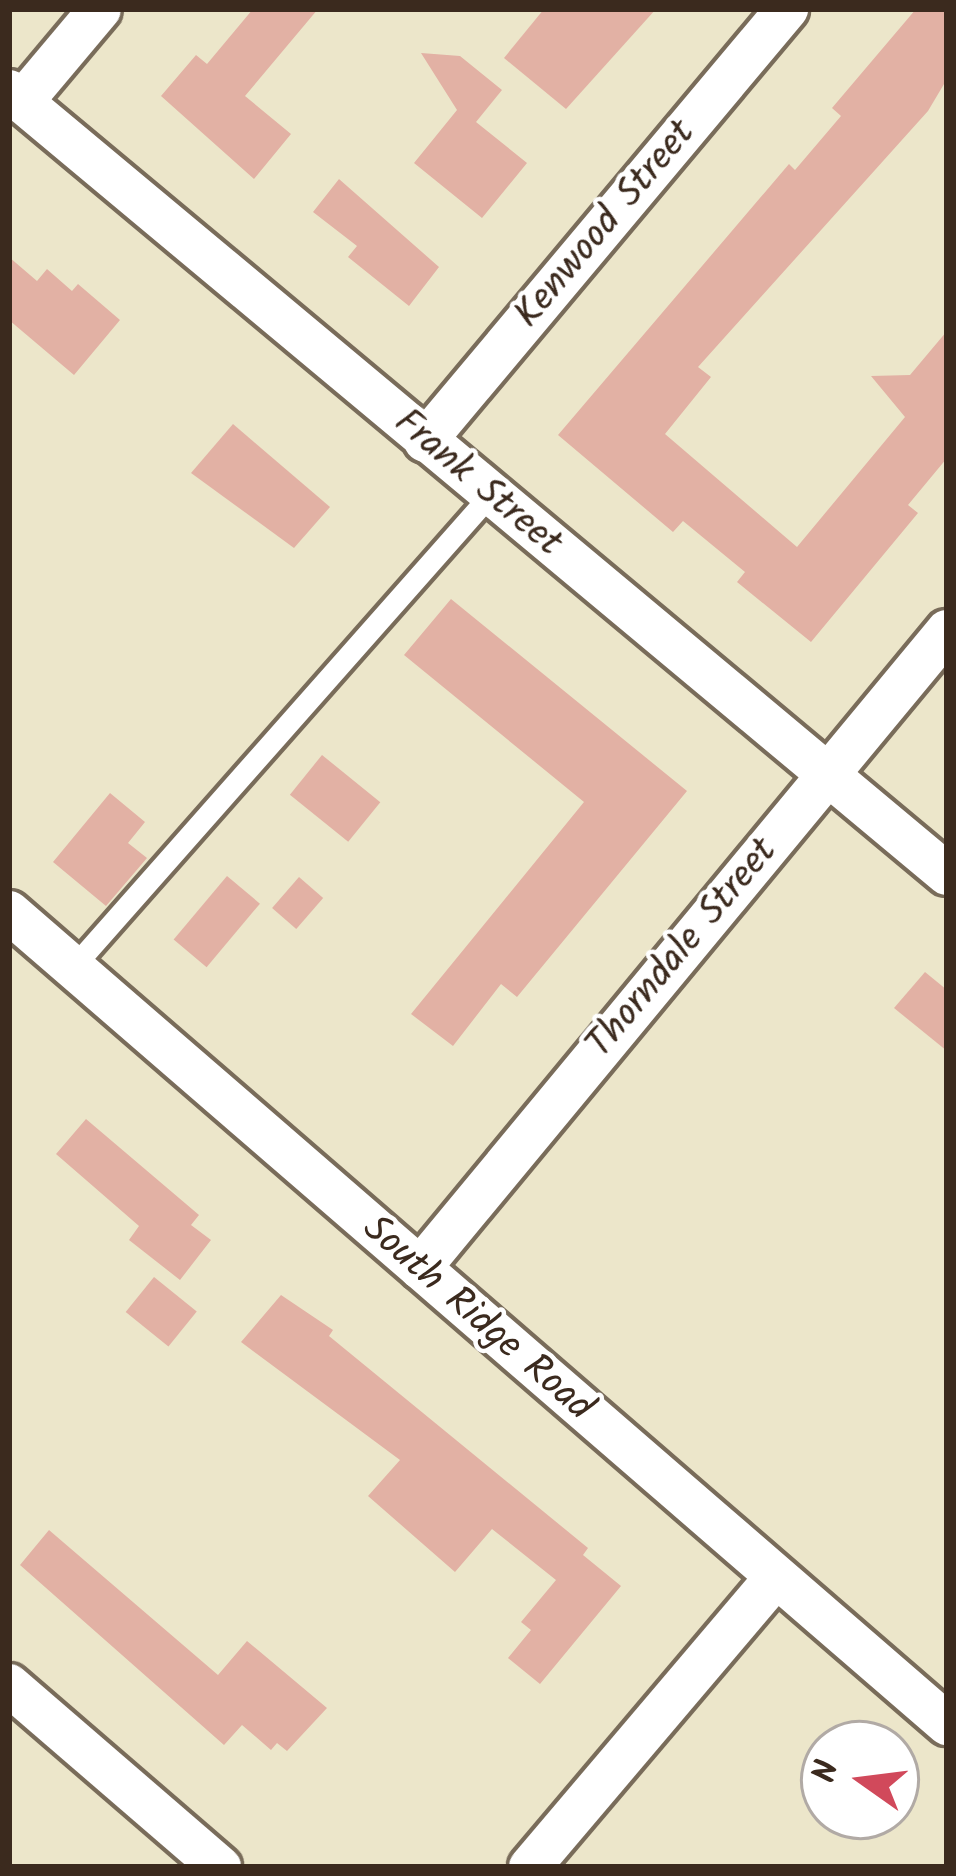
<!DOCTYPE html>
<html>
<head>
<meta charset="utf-8">
<style>
  body { margin:0 }
  #map { position:relative; width:956px; height:1876px; overflow:hidden; background:#ece6ca; font-family:Kalam,sans-serif }
  div>[style] { position:absolute }
  .building>* { inset:0; background:#e2b1a4; transform-origin:0 0 }
  .roads { filter:drop-shadow(3px 0 #796c5a) drop-shadow(-3px 0 #796c5a) drop-shadow(0 3px #796c5a) drop-shadow(0 -3px #796c5a) }
  .service>* { height:21px; margin:-10.5px; padding:0 10.5px; transform-origin:10.5px; border-radius:10.5px; background:#fff }
  .minor>* { height:42px; margin:-21px; padding:0 21px; transform-origin:21px; border-radius:21px; background:#fff }
  span { translate:-50% -50%; white-space:nowrap; text-align:center; line-height:1.15; -webkit-text-stroke:9px #fff; paint-order:stroke }
  .street-label { font-size:39px; color:#3b2a1e }
  .frame { position:absolute; inset:0; border:12px solid #3b2a1e; pointer-events:none }
  .north { position:absolute; left:800px; top:1720px; width:120px; height:120px; box-sizing:border-box; background:#fff; border:3px solid #b1aaa5; border-radius:50%; rotate:284deg; font-size:33px; font-weight:700; line-height:48px; text-align:center; color:#3b2a1e }
  .north::after { content:''; display:block; margin:auto; width:42px; height:54px; background:#d1495b; clip-path:polygon(50% 0,100% 100%,50% 72%,0 100%) }
</style>
</head>
<body>
<div id="map">
  <div class="building">
    <div style="clip-path:polygon(253px 9px,318px 9px,245px 96px,291px 134px,254px 179px,161px 96px,196px 55px,207px 64px)"></div>
    <div style="clip-path:polygon(544px 9px,656px 9px,566px 109px,504px 58px)"></div>
    <div style="clip-path:polygon(916px 9px,947px 9px,947px 79px,928px 111px,698px 367px,711px 377px,665px 434px,797px 547px,905px 417px,871px 376px,910px 375px,947px 331px,947px 458px,908px 505px,918px 513px,811px 642px,737px 582px,745px 572px,683px 521px,673px 532px,558px 435px,789px 164px,795px 170px,841px 116px,832px 108px)"></div>
    <div style="clip-path:polygon(421px 53px,460px 56px,502px 90px,476px 122px,527px 163px,482px 218px,414px 163px,457px 110px)"></div>
    <div style="clip-path:polygon(339px 179px,439px 267px,409px 306px,348px 257px,357px 246px,313px 212px)"></div>
    <div style="clip-path:polygon(9px 257px,37px 281px,47px 269px,72px 291px,78px 284px,120px 320px,74px 375px,9px 320px)"></div>
    <div style="clip-path:polygon(233px 424px,330px 507px,294px 548px,191px 473px)"></div>
    <div style="clip-path:polygon(451px 599px,687px 791px,517px 997px,501px 984px,453px 1046px,411px 1014px,584px 802px,404px 655px)"></div>
    <div style="left:322px;top:755px;width:75px;height:51px;rotate:39deg"></div>
    <div style="clip-path:polygon(110px 793px,145px 822px,128px 843px,147px 858px,106px 906px,53px 862px)"></div>
    <div style="left:227px;top:876px;width:43px;height:83px;rotate:40deg"></div>
    <div style="left:299px;top:877px;width:32px;height:41px;rotate:41deg"></div>
    <div style="clip-path:polygon(925px 972px,947px 990px,947px 1051px,894px 1008px)"></div>
    <div style="clip-path:polygon(86px 1119px,199px 1215px,191px 1225px,211px 1240px,180px 1280px,129px 1240px,139px 1226px,56px 1154px)"></div>
    <div style="left:154px;top:1277px;width:55px;height:45px;rotate:39deg"></div>
    <div style="clip-path:polygon(281px 1295px,333px 1330px,329px 1336px,588px 1548px,583px 1555px,621px 1586px,540px 1684px,508px 1658px,531px 1630px,521px 1622px,556px 1580px,492px 1529px,455px 1572px,368px 1496px,400px 1460px,241px 1342px)"></div>
    <div style="clip-path:polygon(49px 1530px,218px 1675px,247px 1641px,327px 1708px,287px 1751px,277px 1743px,271px 1750px,242px 1725px,224px 1745px,20px 1565px)"></div>
  </div>
  <div class="roads">
    <div class="service">
      <div style="left:73px;top:967px;width:630px;rotate:-48.54deg"></div>
    </div>
    <div class="minor">
      <div style="left:9px;top:91px;width:1222px;rotate:39.85deg"></div>
      <div style="left:22px;top:102px;width:121px;rotate:-50deg"></div>
      <div style="left:425px;top:441px;width:564px;rotate:-50.04deg"></div>
      <div style="left:9px;top:912px;width:1241px;rotate:40.88deg"></div>
      <div style="left:420px;top:1268px;width:827px;rotate:-50.4deg"></div>
      <div style="left:9px;top:1685px;width:279px;rotate:40.8deg"></div>
      <div style="left:530px;top:1867px;width:376px;rotate:-49.7deg"></div>
    </div>
  </div>
  <div class="street-label">
    <span style="left:606px;top:225px;rotate:-50deg">Kenwood Street</span>
    <span style="left:477px;top:484px;rotate:40deg">Frank Street</span>
    <span style="left:683px;top:949px;rotate:-50deg">Thorndale Street</span>
    <span style="left:477px;top:1319px;rotate:41deg">South Ridge Road</span>
  </div>
  <div class="frame"></div>
  <div class="north">N</div>
</div>
</body>
</html>
